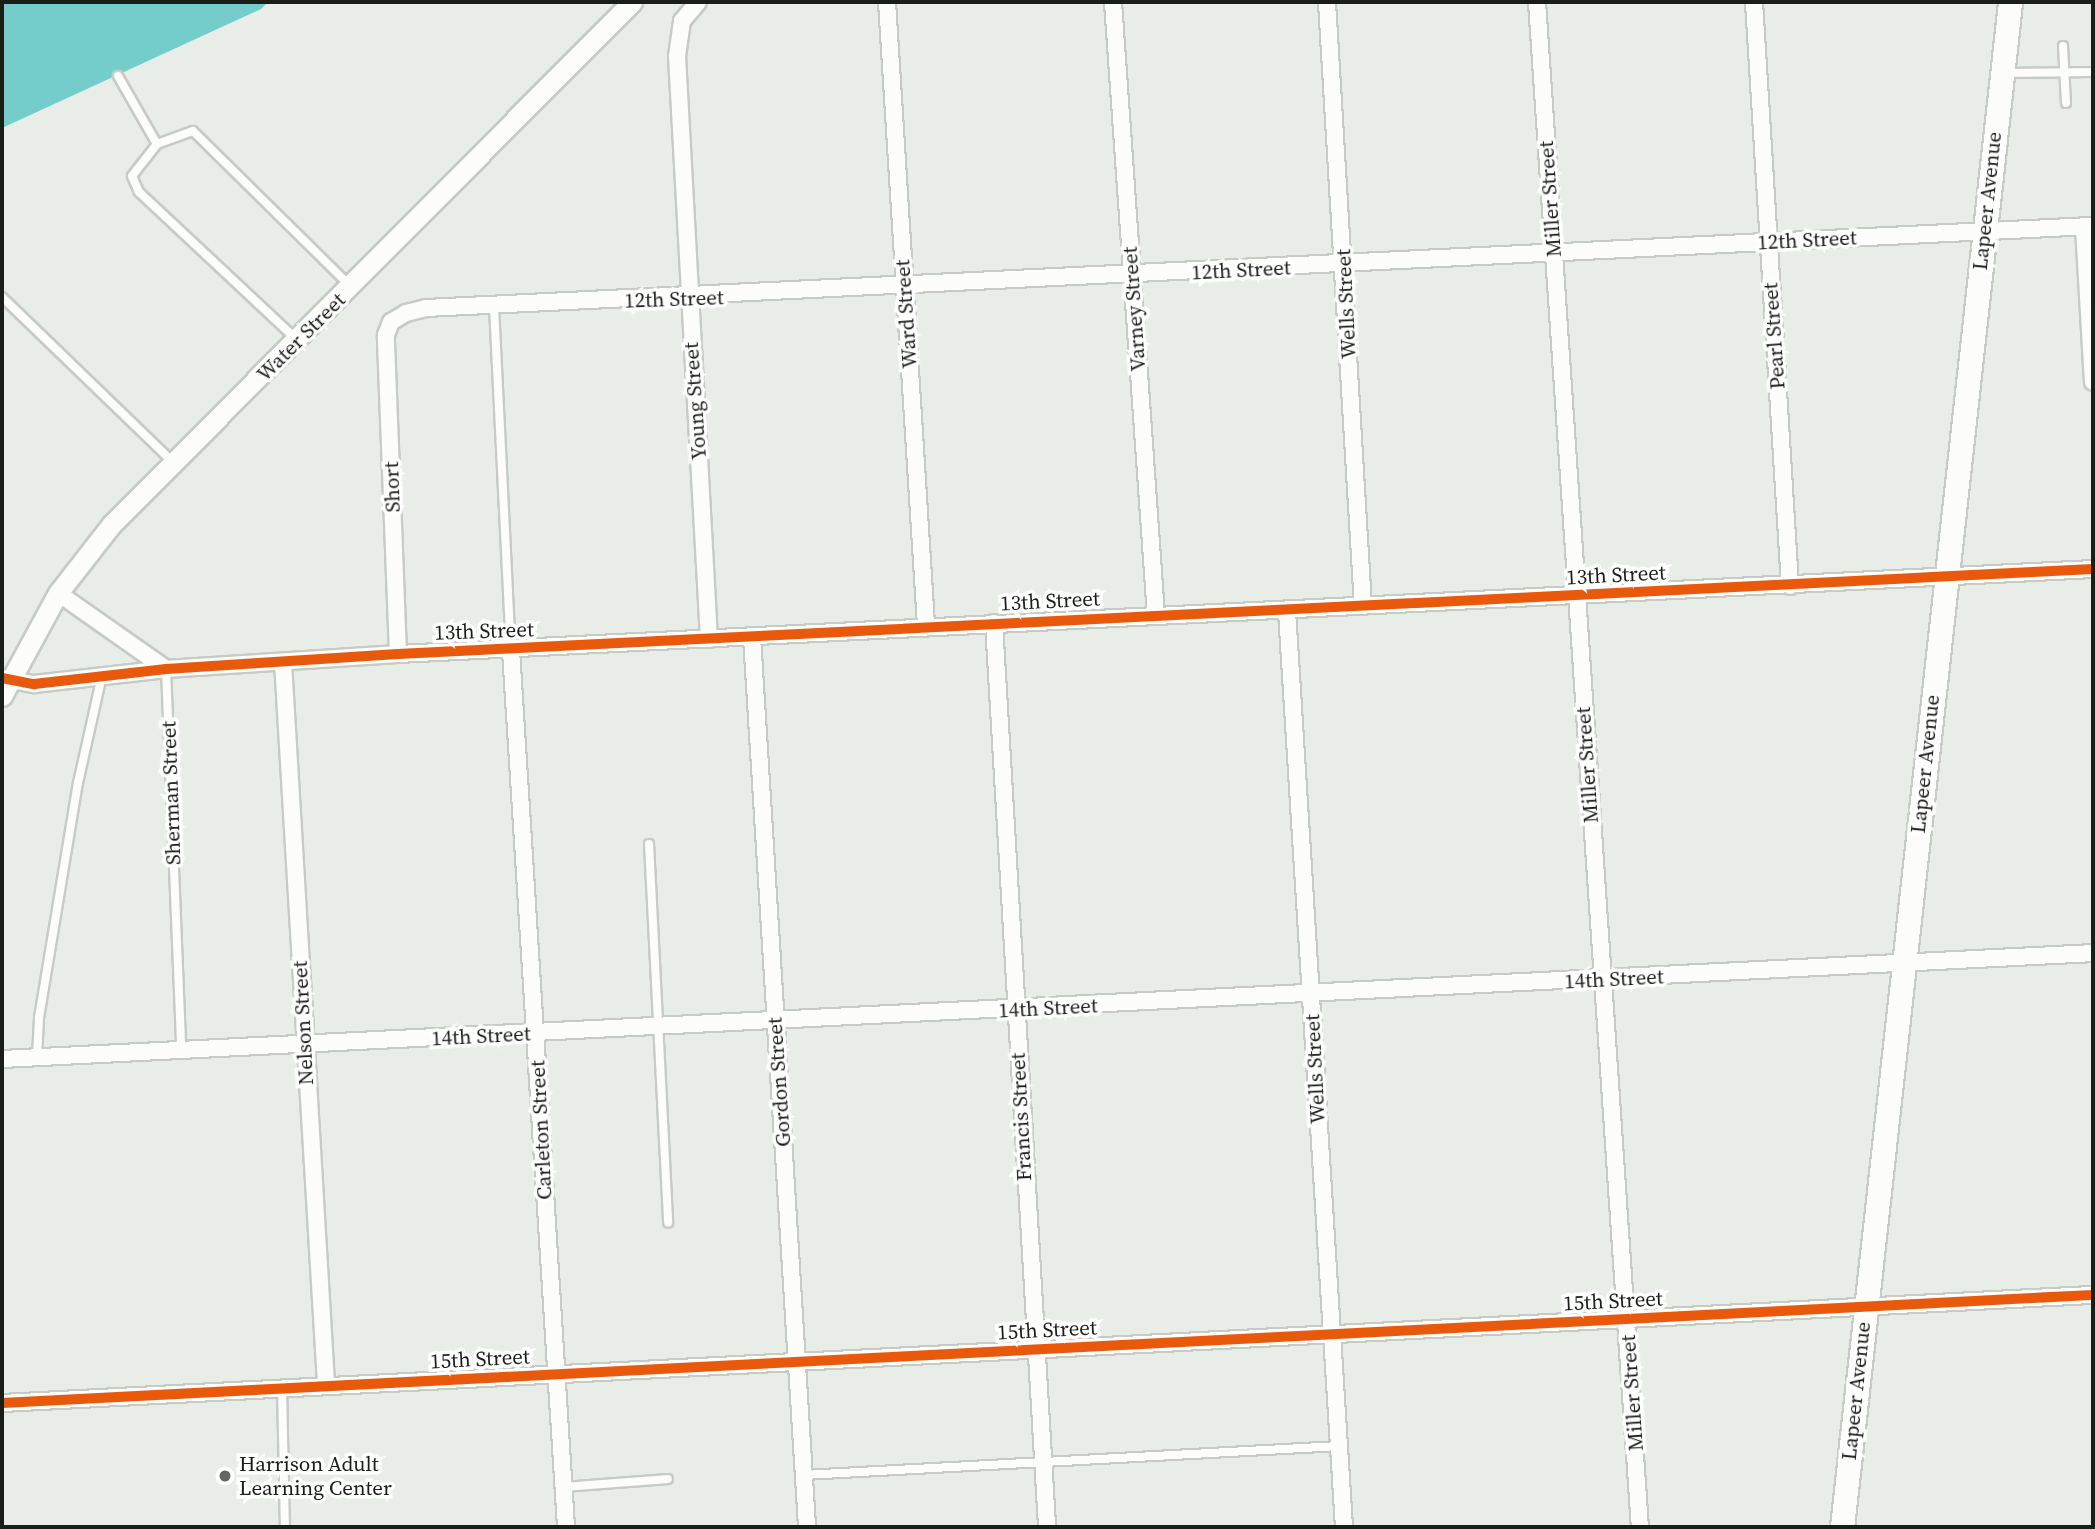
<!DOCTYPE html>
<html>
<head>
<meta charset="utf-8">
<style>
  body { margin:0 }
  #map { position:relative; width:2095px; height:1529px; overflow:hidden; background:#e8eee7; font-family:"Source Serif 4",serif }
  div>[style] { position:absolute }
  .water>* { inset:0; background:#74cccb }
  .roads { filter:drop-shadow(2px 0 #c6cbc5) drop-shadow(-2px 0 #c6cbc5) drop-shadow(0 2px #c6cbc5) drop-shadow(0 -2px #c6cbc5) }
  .service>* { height:8px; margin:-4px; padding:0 4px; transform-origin:4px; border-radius:4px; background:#fcfcfb }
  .minor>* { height:16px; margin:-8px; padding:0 8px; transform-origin:8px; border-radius:8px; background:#fcfcfb }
  .tertiary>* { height:19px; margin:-9.5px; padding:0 9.5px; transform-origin:9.5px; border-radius:9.5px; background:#fcfcfb }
  .secondary>* { height:23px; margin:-11.5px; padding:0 11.5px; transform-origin:11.5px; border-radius:11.5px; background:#fcfcfb }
  .cycleway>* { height:10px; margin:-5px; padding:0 5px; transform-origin:5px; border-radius:5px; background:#e8590c }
  .dots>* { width:19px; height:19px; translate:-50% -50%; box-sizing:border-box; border:4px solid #fff; border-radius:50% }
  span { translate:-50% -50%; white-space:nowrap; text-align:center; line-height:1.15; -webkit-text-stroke:7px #fff; paint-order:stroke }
  .street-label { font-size:21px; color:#1a1e19 }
  .poi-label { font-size:21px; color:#1a1e19 }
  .left { translate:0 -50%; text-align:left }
  .frame { position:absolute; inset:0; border:4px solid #1a1e19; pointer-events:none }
</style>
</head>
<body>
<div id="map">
  <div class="water">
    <div style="clip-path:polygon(2px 2px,268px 2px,261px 9px,2px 128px)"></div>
  </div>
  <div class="roads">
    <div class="service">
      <div style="left:2063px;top:46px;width:57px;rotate:87deg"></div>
      <div style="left:2005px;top:73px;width:88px;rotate:-0.7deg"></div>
      <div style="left:118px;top:76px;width:78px;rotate:60.2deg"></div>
      <div style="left:2px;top:297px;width:238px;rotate:44deg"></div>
      <div style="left:494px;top:306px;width:344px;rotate:87.2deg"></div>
      <div style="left:295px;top:338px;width:214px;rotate:-136.9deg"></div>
      <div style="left:139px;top:192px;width:17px;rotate:-114deg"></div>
      <div style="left:132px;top:176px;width:41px;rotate:-52deg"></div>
      <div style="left:157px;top:144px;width:38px;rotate:-20deg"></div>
      <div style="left:193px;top:131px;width:219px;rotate:44.6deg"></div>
      <div style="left:166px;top:669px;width:380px;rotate:87.7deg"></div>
      <div style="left:649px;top:844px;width:379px;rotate:87.1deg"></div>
      <div style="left:37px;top:1057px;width:39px;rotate:-87deg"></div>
      <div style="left:39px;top:1018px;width:238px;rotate:-80.6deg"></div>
      <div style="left:78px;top:783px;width:110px;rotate:-77.4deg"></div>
      <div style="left:282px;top:1387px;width:140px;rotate:88.8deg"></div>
      <div style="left:804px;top:1475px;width:536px;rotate:-3.1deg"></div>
      <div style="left:564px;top:1487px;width:104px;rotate:-4.4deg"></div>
    </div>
    <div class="minor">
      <div style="left:698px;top:2px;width:25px;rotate:130deg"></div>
      <div style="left:682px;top:21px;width:35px;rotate:98deg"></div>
      <div style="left:677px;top:56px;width:584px;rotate:86.86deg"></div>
      <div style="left:887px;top:2px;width:625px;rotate:86.42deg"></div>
      <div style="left:1113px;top:2px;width:615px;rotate:85.99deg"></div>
      <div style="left:1327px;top:2px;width:605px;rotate:86.59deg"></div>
      <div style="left:1537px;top:2px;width:1528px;rotate:86.14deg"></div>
      <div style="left:1754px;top:2px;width:585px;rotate:86.47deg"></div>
      <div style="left:2084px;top:227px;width:155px;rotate:86.7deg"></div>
      <div style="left:58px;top:593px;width:132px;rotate:35.1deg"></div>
      <div style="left:1287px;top:611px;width:918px;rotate:86.44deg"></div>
      <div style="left:994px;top:623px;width:906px;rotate:86.64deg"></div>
      <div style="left:752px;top:637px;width:892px;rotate:86.46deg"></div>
      <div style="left:511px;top:650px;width:879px;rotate:86.41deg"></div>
      <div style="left:398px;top:654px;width:319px;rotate:-92.2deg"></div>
      <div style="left:386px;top:335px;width:14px;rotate:-69deg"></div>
      <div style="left:391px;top:322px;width:17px;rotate:-31deg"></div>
      <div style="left:406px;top:313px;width:21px;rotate:-14deg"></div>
      <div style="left:426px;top:308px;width:1669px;rotate:-2.82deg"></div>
      <div style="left:283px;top:662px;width:723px;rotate:86.59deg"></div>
      <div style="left:2px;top:678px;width:33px;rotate:11deg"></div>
      <div style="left:34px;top:684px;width:133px;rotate:-6.5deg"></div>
      <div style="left:166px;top:669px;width:232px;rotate:-3.7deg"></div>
      <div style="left:398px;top:654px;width:1697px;rotate:-2.87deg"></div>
      <div style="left:2px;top:1059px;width:2094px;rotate:-2.9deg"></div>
      <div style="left:2px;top:1403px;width:2094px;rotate:-2.96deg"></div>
    </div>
    <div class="tertiary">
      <div style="left:2px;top:696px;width:117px;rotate:-61.5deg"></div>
      <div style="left:58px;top:593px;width:88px;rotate:-52deg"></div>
      <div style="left:112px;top:524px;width:737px;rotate:-45.11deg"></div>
    </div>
    <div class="secondary">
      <div style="left:1842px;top:1527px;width:1534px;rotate:-83.71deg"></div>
    </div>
  </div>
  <div class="cycleway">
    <div style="left:2px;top:678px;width:33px;rotate:11deg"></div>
    <div style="left:34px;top:684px;width:133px;rotate:-6.5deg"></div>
    <div style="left:166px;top:669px;width:232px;rotate:-3.7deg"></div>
    <div style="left:398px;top:654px;width:1697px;rotate:-2.87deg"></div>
    <div style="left:2px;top:1403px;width:2094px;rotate:-2.96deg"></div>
  </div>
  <div class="dots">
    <div style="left:225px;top:1476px;background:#626761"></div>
  </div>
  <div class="street-label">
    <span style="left:1550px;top:199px;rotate:-94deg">Miller Street</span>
    <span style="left:1987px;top:201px;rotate:-84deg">Lapeer Avenue</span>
    <span style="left:1807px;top:240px;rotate:-3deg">12th Street</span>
    <span style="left:1241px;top:270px;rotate:-3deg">12th Street</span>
    <span style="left:674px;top:299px;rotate:-2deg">12th Street</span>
    <span style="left:1346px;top:304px;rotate:-93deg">Wells Street</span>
    <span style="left:1134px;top:309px;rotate:-94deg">Varney Street</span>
    <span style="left:906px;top:314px;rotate:-94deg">Ward Street</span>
    <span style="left:1774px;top:336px;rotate:-94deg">Pearl Street</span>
    <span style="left:301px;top:337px;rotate:-45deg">Water Street</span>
    <span style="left:695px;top:401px;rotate:-94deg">Young Street</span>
    <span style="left:392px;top:487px;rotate:-92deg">Short</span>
    <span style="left:1616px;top:575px;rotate:-3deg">13th Street</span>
    <span style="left:1050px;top:601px;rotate:-3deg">13th Street</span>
    <span style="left:484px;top:631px;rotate:-2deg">13th Street</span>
    <span style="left:1925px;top:764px;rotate:-84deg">Lapeer Avenue</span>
    <span style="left:1587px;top:765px;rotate:-94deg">Miller Street</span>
    <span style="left:171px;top:793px;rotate:-92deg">Sherman Street</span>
    <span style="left:1614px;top:979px;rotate:-3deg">14th Street</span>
    <span style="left:1048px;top:1008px;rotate:-3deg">14th Street</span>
    <span style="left:303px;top:1023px;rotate:-93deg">Nelson Street</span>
    <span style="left:481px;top:1036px;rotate:-3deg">14th Street</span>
    <span style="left:1315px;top:1069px;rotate:-93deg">Wells Street</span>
    <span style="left:779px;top:1082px;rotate:-94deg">Gordon Street</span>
    <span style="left:1021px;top:1117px;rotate:-93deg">Francis Street</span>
    <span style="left:541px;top:1130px;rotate:-93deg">Carleton Street</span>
    <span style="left:1613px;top:1301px;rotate:-3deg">15th Street</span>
    <span style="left:1047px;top:1330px;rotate:-3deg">15th Street</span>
    <span style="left:480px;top:1359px;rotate:-3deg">15th Street</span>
    <span style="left:1856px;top:1391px;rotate:-84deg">Lapeer Avenue</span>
    <span style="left:1632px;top:1393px;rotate:-94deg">Miller Street</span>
  </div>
  <div class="poi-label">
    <span class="left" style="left:239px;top:1476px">Harrison Adult<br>Learning Center</span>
  </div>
  <div class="frame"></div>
</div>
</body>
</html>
